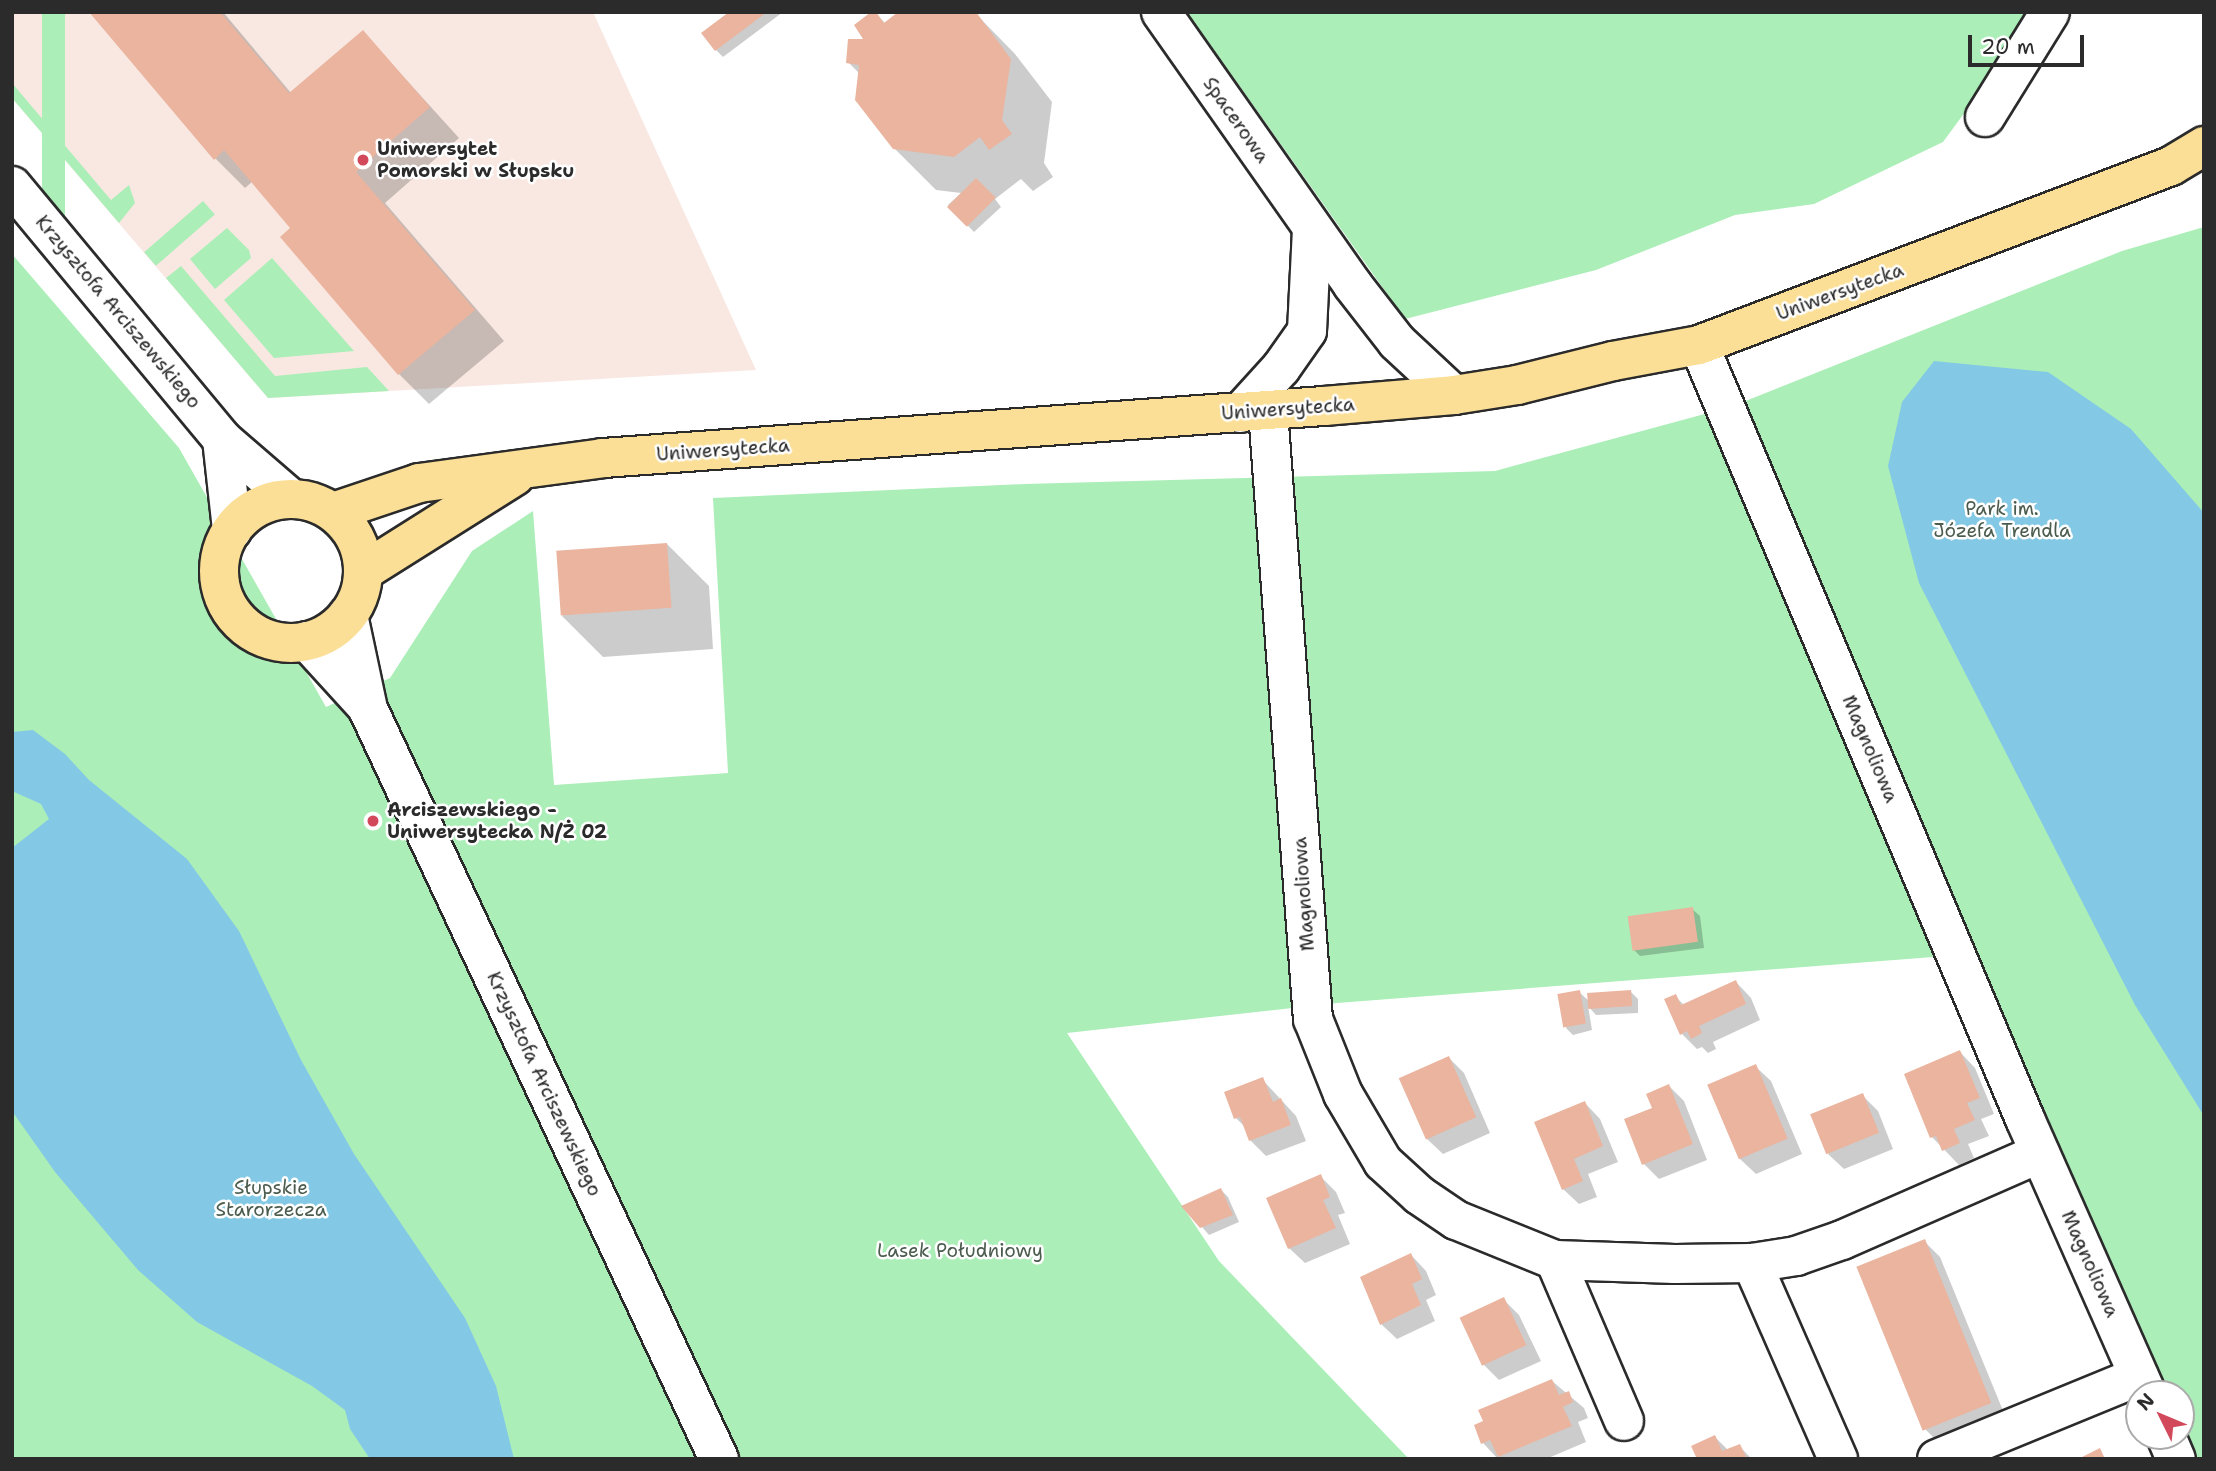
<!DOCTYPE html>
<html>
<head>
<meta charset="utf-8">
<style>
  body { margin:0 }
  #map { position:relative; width:2216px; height:1471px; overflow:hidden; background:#fff; font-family:"Shantell Sans",sans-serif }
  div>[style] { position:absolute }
  .built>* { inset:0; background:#f9e8e2 }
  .green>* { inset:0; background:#abeeb8; transform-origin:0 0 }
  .water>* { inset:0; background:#83c9e5 }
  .shadow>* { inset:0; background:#0003 }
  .building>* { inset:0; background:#eab49f; transform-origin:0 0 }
  .roads { filter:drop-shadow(2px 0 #2b2b2b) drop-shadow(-2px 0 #2b2b2b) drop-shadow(0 2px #2b2b2b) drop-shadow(0 -2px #2b2b2b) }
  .minor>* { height:38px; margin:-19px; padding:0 19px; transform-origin:19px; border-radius:19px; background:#fff }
  .major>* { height:38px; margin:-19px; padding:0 19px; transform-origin:19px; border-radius:19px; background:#fbdf96 }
  .major>.ring { margin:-19px; padding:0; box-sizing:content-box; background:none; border:38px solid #fbdf96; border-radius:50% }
  .dots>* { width:19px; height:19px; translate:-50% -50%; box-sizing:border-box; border:4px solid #fff; border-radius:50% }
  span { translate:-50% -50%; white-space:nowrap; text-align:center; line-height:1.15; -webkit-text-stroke:5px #fff; paint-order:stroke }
  .street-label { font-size:19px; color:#2b2b2b }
  .poi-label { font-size:19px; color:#2b2b2b; font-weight:700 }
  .left { translate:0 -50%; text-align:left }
  .park-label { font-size:19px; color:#4b5c4e }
  .frame { position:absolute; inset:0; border:14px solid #2b2b2b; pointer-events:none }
  .north { position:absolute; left:2125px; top:1380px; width:70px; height:70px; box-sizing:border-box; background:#fff; border:2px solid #aaa; border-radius:50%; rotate:313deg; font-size:19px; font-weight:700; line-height:28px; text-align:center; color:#2b2b2b }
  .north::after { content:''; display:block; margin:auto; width:24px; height:32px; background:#d1495b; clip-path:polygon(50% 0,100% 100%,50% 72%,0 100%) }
  .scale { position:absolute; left:1968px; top:35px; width:116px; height:32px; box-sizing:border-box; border:4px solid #2b2b2b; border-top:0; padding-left:9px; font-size:21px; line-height:24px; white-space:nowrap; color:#2b2b2b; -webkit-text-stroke:5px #fff; paint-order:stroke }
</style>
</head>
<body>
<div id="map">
  <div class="built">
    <div style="clip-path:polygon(12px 12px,593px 12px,756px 370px,268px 398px,12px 98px)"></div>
  </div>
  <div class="green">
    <div style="left:42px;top:12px;width:23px;height:222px"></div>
    <div style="clip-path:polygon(1187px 12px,2026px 12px,1982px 89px,1943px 142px,1814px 204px,1735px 215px,1596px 270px,1405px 319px)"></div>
    <div style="clip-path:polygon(12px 83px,111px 200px,129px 185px,135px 203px,119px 223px,12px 98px)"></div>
    <div style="left:203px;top:201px;width:18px;height:78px;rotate:49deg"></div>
    <div style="clip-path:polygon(2204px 227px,2204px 1459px,2183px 1459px,2181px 1394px,2155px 1394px,1733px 406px,2122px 251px)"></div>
    <div style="clip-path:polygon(227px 228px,249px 250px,251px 258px,215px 289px,190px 259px)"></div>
    <div style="clip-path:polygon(12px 254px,179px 448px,326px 707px,390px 678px,472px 551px,533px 511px,554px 785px,728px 773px,713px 498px,1025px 484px,1495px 471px,1712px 412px,1946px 956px,1337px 1003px,1067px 1033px,1219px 1261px,1409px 1459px,12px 1459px)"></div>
    <div style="clip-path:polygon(272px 258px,354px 351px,274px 358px,224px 300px)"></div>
    <div style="clip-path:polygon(181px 266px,275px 376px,367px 367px,389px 391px,268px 398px,166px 278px)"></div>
  </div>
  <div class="water">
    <div style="clip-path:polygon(1934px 361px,2048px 372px,2131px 429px,2204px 513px,2204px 1116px,2135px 1005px,1919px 583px,1888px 466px,1902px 402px)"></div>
    <div style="clip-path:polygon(33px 730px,65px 754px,89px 780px,187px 859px,239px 931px,301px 1060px,354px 1154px,465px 1318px,496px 1386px,514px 1459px,370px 1459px,350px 1429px,345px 1410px,312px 1386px,197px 1322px,138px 1270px,55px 1172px,12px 1111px,12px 848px,49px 819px,41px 804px,12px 791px,12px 732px)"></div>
  </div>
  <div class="shadow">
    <div style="clip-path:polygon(91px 12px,223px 12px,291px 93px,363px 32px,459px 138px,385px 203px,504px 341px,429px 404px,399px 374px,292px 228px,253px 181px,245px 188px,215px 158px)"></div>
    <div style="clip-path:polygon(732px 12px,783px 12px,723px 57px,716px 50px)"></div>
    <div style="clip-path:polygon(874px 12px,886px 24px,974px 12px,1015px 54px,1052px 102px,1044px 163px,1053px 177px,1033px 191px,1021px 179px,995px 199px,1001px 207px,974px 232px,948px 205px,961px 193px,936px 190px,894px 148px,860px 74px,848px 62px,866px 40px)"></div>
    <div style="clip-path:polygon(667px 544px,709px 586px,713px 649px,603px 657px,562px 616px)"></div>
    <div style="clip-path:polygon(1692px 909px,1700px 916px,1704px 948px,1640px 956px,1633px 949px)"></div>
    <div style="clip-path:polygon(1736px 982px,1751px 998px,1760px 1020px,1713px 1042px,1716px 1049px,1708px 1053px,1702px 1047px,1697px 1049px,1682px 1034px,1675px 996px,1684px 1005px)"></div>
    <div style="clip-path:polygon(1579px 992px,1589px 1001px,1631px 992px,1638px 999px,1638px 1013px,1596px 1015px,1588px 1006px,1592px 1030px,1573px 1035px,1566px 1028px)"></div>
    <div style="clip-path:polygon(1960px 1052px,1975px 1068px,1994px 1114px,1981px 1119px,1989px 1136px,1968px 1144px,1974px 1158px,1959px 1165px,1932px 1137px)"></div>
    <div style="clip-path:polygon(1449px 1058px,1464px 1073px,1490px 1133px,1443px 1154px,1427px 1139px)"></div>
    <div style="clip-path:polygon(1755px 1066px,1771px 1081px,1802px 1154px,1756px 1174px,1740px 1159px)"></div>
    <div style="clip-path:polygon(1262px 1079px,1296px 1116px,1306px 1141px,1266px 1156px,1250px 1140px,1246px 1128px,1236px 1118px)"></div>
    <div style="clip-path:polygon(1669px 1086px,1684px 1101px,1707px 1160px,1659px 1179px,1644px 1164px,1654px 1109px)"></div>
    <div style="clip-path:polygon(1862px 1095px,1878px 1111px,1893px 1149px,1844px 1169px,1828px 1154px)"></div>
    <div style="clip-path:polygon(1585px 1103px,1600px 1119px,1618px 1162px,1588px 1174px,1597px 1197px,1579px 1204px,1563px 1189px)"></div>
    <div style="clip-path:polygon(1320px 1176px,1336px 1192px,1345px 1213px,1338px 1215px,1350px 1244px,1305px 1263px,1289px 1248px)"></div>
    <div style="clip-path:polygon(1221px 1190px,1228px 1197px,1239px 1222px,1209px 1235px,1202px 1227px)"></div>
    <div style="clip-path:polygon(1924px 1241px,1940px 1257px,2006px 1418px,1942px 1446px,1926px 1430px)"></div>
    <div style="clip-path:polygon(1411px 1255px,1426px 1271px,1436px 1295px,1426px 1300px,1435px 1321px,1397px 1339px,1381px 1324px)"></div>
    <div style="clip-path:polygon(1503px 1299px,1519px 1315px,1541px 1361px,1499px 1380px,1483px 1364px)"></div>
    <div style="clip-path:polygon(1552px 1381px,1584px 1408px,1588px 1418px,1578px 1422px,1586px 1442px,1546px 1459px,1498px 1459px,1483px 1443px,1476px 1426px)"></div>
    <div style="clip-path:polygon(1715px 1437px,1728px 1450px,1739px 1446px,1752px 1459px,1699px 1459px)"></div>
  </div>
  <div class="building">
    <div style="clip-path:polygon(89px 12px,220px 12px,289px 93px,363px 30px,430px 107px,356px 172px,475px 310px,398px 375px,280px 237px,290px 228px,224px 150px,214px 160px)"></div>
    <div style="clip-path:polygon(729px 12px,767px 12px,715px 51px,701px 33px)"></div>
    <div style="clip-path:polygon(871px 12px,876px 12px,884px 23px,898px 12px,976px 12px,1011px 59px,1002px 120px,1012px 134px,989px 150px,980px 137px,954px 157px,893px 149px,855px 100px,859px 65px,846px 63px,848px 39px,863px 39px,854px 25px)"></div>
    <div style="left:976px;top:178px;width:28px;height:41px;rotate:45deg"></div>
    <div style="left:667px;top:543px;width:65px;height:111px;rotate:86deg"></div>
    <div style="left:1693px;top:907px;width:35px;height:66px;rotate:82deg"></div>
    <div style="clip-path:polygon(1736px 980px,1746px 1004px,1699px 1026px,1702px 1033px,1691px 1039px,1687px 1031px,1680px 1035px,1664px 999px,1676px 994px,1681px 1005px)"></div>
    <div style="left:1580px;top:990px;width:34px;height:23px;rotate:80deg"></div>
    <div style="left:1631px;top:990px;width:16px;height:44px;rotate:86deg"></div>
    <div style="clip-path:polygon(1960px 1050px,1980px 1098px,1967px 1103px,1975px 1120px,1954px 1129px,1960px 1143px,1942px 1151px,1936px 1136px,1930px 1138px,1904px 1074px)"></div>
    <div style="left:1449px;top:1056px;width:67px;height:55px;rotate:66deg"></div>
    <div style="left:1756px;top:1064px;width:81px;height:53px;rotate:67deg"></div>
    <div style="clip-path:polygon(1263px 1077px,1273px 1102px,1281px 1098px,1291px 1125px,1249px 1141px,1240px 1117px,1234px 1119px,1224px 1092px)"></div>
    <div style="clip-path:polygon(1669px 1084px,1693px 1144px,1642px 1165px,1624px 1119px,1652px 1108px,1646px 1094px)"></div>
    <div style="left:1863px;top:1093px;width:43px;height:57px;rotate:68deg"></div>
    <div style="clip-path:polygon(1585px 1101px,1603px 1146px,1574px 1159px,1583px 1181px,1562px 1190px,1534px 1122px)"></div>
    <div style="clip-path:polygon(1321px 1174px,1330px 1197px,1323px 1200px,1336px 1228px,1288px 1249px,1266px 1198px)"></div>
    <div style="clip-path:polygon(1221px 1188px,1233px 1215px,1200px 1228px,1181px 1206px)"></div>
    <div style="left:1925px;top:1239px;width:177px;height:74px;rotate:68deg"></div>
    <div style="clip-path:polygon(1411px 1253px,1422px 1279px,1412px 1284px,1421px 1305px,1380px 1325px,1360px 1277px)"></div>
    <div style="left:1504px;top:1297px;width:53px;height:49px;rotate:65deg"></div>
    <div style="clip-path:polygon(1552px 1379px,1559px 1395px,1569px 1391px,1573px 1402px,1563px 1407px,1572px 1426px,1498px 1457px,1490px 1440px,1481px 1444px,1474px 1425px,1483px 1421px,1478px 1410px)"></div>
    <div style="clip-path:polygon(1715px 1435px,1722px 1451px,1740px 1444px,1747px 1459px,1697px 1459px,1691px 1446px)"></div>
    <div style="clip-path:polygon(2100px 1448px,2105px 1459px,2078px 1459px)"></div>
  </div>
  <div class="roads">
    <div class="minor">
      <div style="left:1161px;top:12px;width:332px;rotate:54.9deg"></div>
      <div style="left:1352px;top:284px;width:73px;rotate:52.2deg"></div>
      <div style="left:1397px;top:342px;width:78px;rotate:42.9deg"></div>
      <div style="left:1985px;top:117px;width:123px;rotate:-58.2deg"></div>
      <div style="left:12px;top:186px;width:329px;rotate:50.3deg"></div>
      <div style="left:222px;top:439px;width:90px;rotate:40.9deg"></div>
      <div style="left:1699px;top:345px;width:840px;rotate:67.16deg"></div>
      <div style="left:2025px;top:1119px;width:301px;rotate:66.1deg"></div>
      <div style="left:1268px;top:411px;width:610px;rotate:85.77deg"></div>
      <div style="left:1313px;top:1019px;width:81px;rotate:68.2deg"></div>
      <div style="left:1343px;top:1094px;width:79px;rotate:59.5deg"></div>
      <div style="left:1383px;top:1162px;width:49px;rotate:42.5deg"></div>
      <div style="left:1419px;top:1195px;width:45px;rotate:34deg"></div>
      <div style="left:1456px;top:1220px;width:107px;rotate:22deg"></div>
      <div style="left:1555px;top:1260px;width:120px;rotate:1.9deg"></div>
      <div style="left:1675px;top:1264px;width:77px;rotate:-0.7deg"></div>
      <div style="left:1752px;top:1263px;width:45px;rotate:-9deg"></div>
      <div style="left:1796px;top:1256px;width:49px;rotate:-19.2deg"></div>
      <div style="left:1842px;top:1240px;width:216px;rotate:-23.7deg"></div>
      <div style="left:1240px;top:413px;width:61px;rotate:-47.7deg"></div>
      <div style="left:1281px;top:368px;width:45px;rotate:-54.9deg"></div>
      <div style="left:1307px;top:331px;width:103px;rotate:-87.2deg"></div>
      <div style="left:222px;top:439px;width:92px;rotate:83.7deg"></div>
      <div style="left:348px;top:615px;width:96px;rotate:78deg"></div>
      <div style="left:368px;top:709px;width:828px;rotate:64.92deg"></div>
      <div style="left:307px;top:641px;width:89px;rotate:47.7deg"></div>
      <div style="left:1555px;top:1260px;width:175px;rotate:66.8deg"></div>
      <div style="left:1752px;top:1263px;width:214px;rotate:66.3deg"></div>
      <div style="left:2166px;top:1436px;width:25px;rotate:67deg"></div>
      <div style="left:1937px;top:1459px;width:218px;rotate:-22.3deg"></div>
    </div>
    <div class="major">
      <div class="ring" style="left:219px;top:499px;width:106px;height:106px"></div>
      <div style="left:333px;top:512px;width:91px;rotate:-18.6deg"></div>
      <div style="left:419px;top:483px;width:186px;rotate:-7.7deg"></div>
      <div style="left:603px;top:458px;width:723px;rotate:-4.13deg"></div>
      <div style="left:1324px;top:406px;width:130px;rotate:-4.8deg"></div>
      <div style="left:1454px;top:395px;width:64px;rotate:-9deg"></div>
      <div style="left:1517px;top:385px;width:99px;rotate:-14deg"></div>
      <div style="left:1613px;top:361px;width:87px;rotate:-10.5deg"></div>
      <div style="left:1699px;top:345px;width:505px;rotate:-20.77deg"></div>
      <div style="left:2171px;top:166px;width:39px;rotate:-31deg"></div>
      <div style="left:364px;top:571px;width:178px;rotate:-32.2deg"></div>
    </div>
  </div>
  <div class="dots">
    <div style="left:363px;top:160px;background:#d1495b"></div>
    <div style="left:373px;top:821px;background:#d1495b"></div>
  </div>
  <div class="street-label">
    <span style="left:1236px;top:120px;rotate:55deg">Spacerowa</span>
    <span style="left:1840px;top:292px;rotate:-20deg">Uniwersytecka</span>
    <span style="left:118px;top:312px;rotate:50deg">Krzysztofa Arciszewskiego</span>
    <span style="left:1288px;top:409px;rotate:-4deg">Uniwersytecka</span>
    <span style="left:723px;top:450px;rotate:-4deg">Uniwersytecka</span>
    <span style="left:1870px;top:749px;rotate:67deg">Magnoliowa</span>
    <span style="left:1304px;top:894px;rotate:-94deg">Magnoliowa</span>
    <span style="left:544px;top:1084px;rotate:65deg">Krzysztofa Arciszewskiego</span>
    <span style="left:2090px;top:1264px;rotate:66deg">Magnoliowa</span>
  </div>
  <div class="poi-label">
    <span class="left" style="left:377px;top:160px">Uniwersytet<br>Pomorski w Słupsku</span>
    <span class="left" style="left:387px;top:821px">Arciszewskiego -<br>Uniwersytecka N/Ż 02</span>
  </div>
  <div class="park-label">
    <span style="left:2002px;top:520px">Park im.<br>Józefa Trendla</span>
    <span style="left:271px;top:1199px">Słupskie<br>Starorzecza</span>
    <span style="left:960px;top:1251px">Lasek Południowy</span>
  </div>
  <div class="frame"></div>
  <div class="north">N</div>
  <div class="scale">20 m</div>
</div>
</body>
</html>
